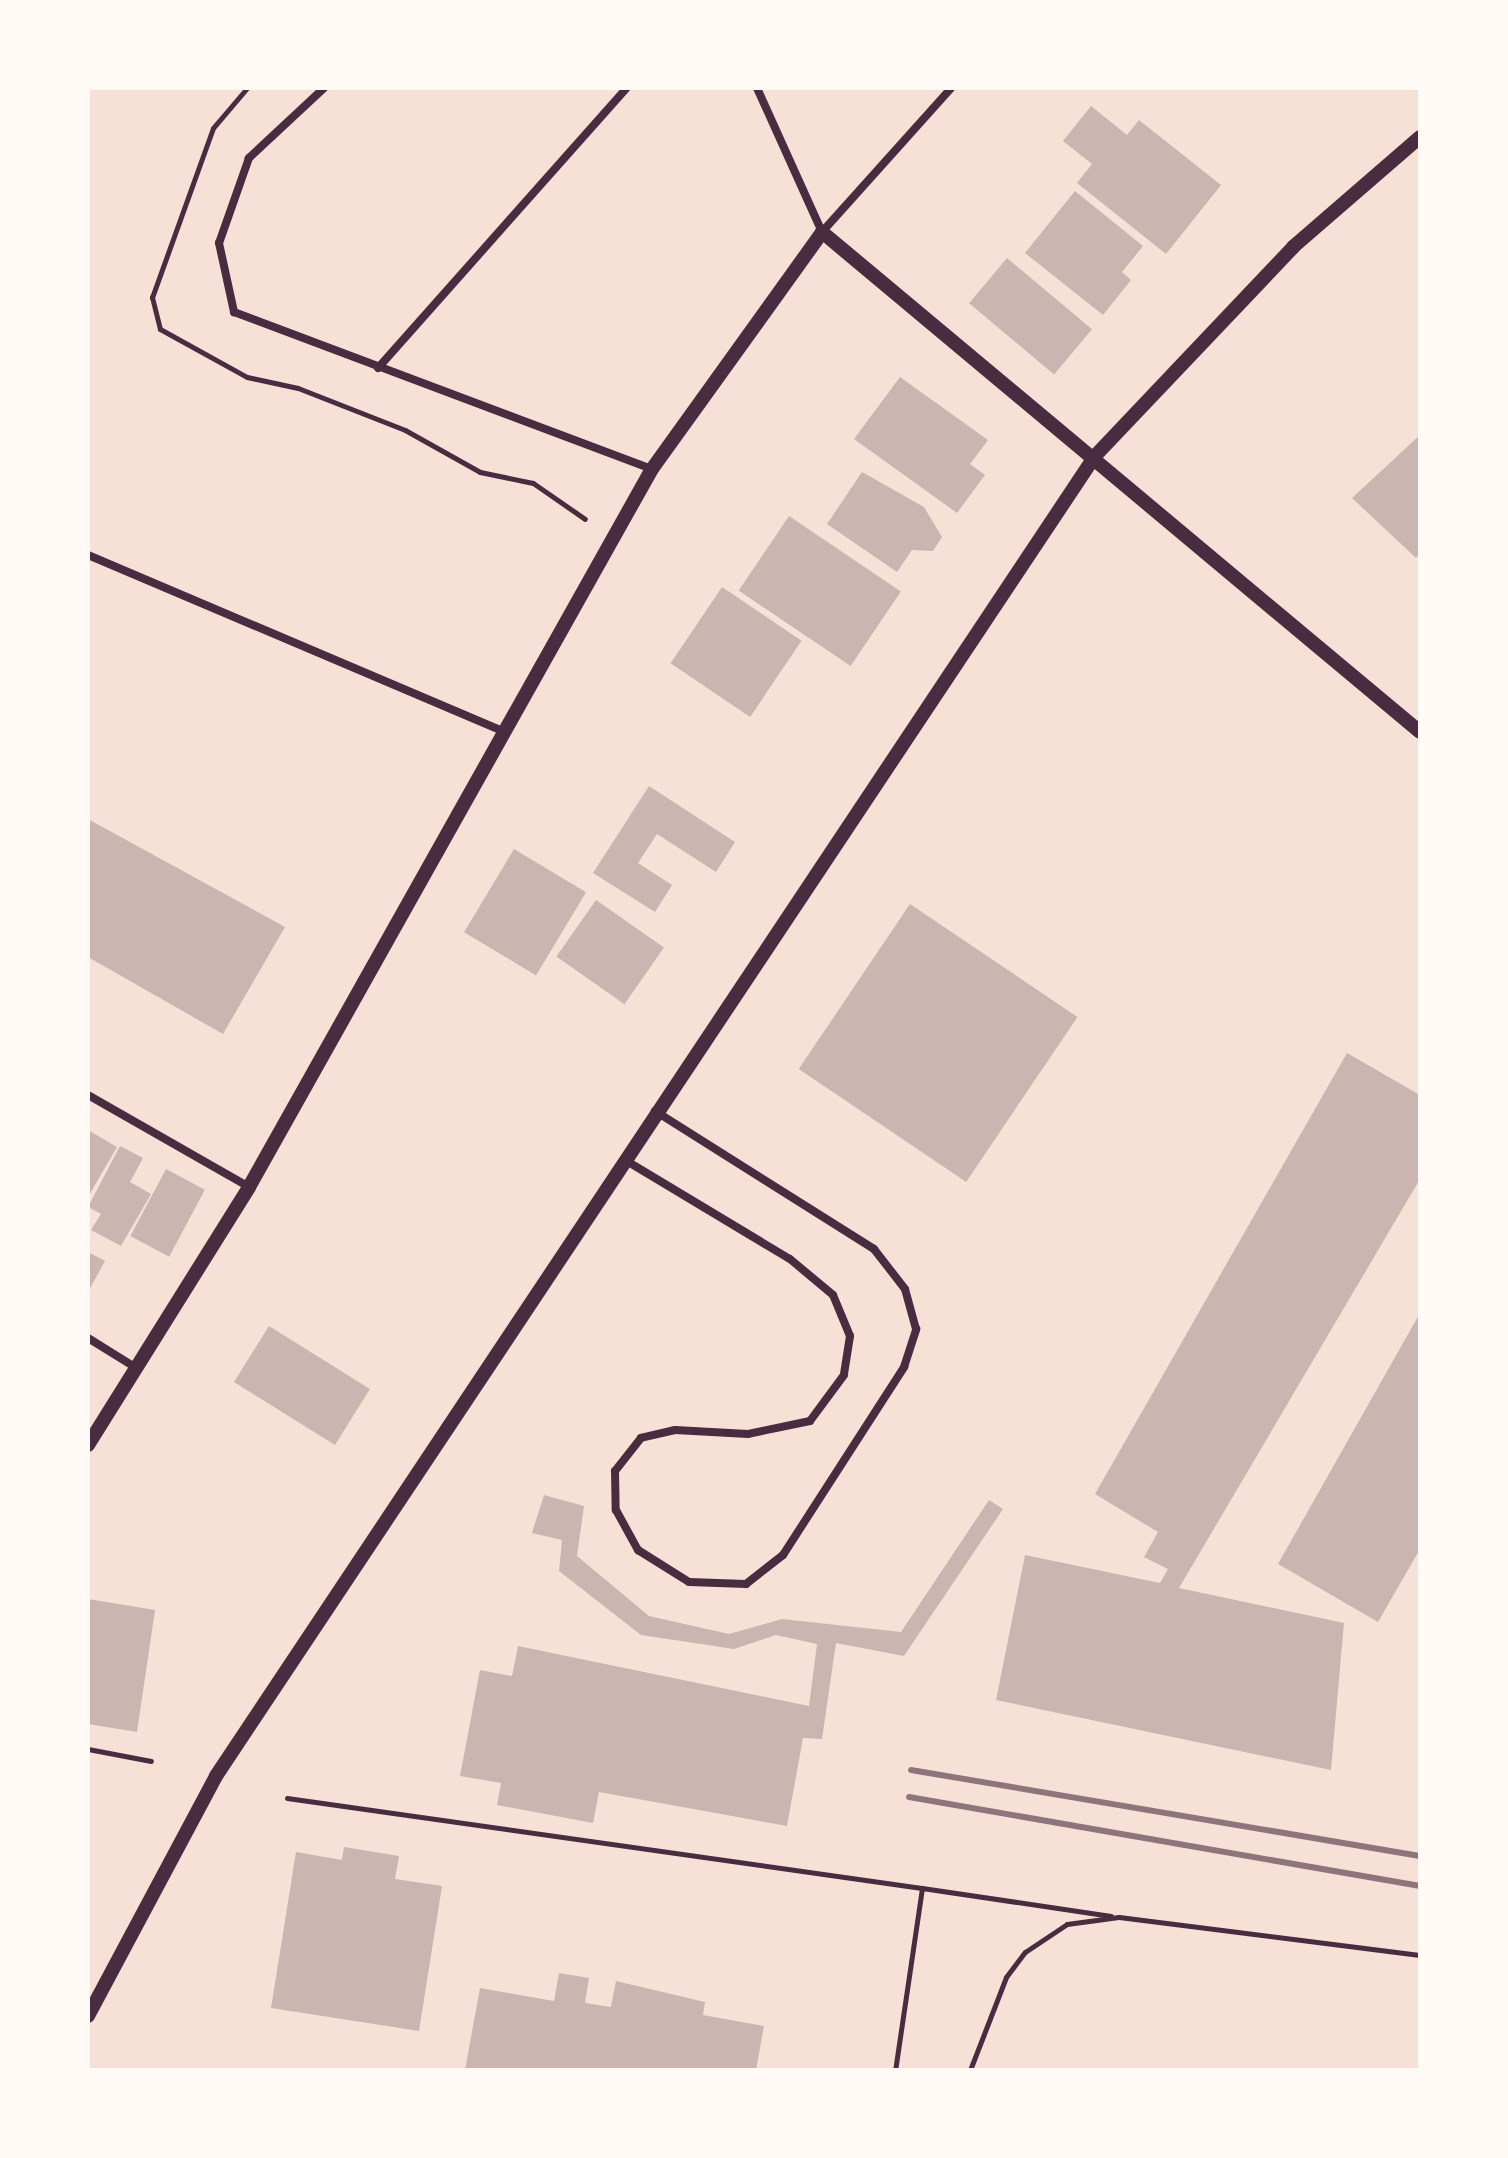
<!DOCTYPE html>
<html>
<head>
<meta charset="utf-8">
<style>
  body { margin:0 }
  #map { position:relative; width:1508px; height:2158px; overflow:hidden; background:#f7e1d7; font-family:"Fira Sans",sans-serif }
  div>[style] { position:absolute }
  .building>* { inset:0; background:#ccb4b1; transform-origin:0 0 }
  .path>* { height:5px; margin:-2.5px; padding:0 2.5px; transform-origin:2.5px; border-radius:2.5px; background:#4a2c40 }
  .minor>* { height:8px; margin:-4px; padding:0 4px; transform-origin:4px; border-radius:4px; background:#4a2c40 }
  .tertiary>* { height:14px; margin:-7px; padding:0 7px; transform-origin:7px; border-radius:7px; background:#4a2c40 }
  .rail>* { height:6px; margin:-3px; padding:0 3px; transform-origin:3px; border-radius:3px; background:#8f747c }
  span { translate:-50% -50%; white-space:nowrap; text-align:center; line-height:1.15; -webkit-text-stroke:6px #fffaf5; paint-order:stroke }
  .frame { position:absolute; inset:0; border:90px solid #fffaf5; pointer-events:none }
</style>
</head>
<body>
<div id="map">
  <div class="building">
    <div style="clip-path:polygon(1091px 106px,1127px 135px,1139px 120px,1221px 185px,1166px 254px,1077px 183px,1092px 164px,1063px 141px)"></div>
    <div style="clip-path:polygon(1075px 191px,1143px 246px,1122px 272px,1131px 280px,1103px 315px,1025px 253px)"></div>
    <div style="left:1007px;top:258px;width:111px;height:59px;rotate:40deg"></div>
    <div style="clip-path:polygon(900px 377px,988px 440px,970px 464px,985px 475px,957px 513px,854px 439px)"></div>
    <div style="clip-path:polygon(1420px 435px,1420px 553px,1416px 558px,1352px 498px)"></div>
    <div style="clip-path:polygon(862px 472px,924px 507px,942px 537px,933px 551px,912px 550px,897px 572px,827px 524px)"></div>
    <div style="left:789px;top:516px;width:135px;height:90px;rotate:34deg"></div>
    <div style="left:722px;top:587px;width:96px;height:92px;rotate:34deg"></div>
    <div style="clip-path:polygon(649px 786px,735px 842px,716px 872px,657px 834px,638px 863px,672px 885px,655px 912px,593px 873px)"></div>
    <div style="clip-path:polygon(88px 819px,285px 927px,223px 1034px,88px 957px)"></div>
    <div style="left:514px;top:849px;width:84px;height:97px;rotate:31deg"></div>
    <div style="left:596px;top:900px;width:83px;height:69px;rotate:35deg"></div>
    <div style="left:910px;top:904px;width:202px;height:199px;rotate:34deg"></div>
    <div style="clip-path:polygon(1347px 1053px,1420px 1095px,1420px 1179px,1179px 1588px,1344px 1623px,1331px 1770px,996px 1700px,1025px 1555px,1160px 1583px,1168px 1569px,1144px 1557px,1158px 1532px,1095px 1494px)"></div>
    <div style="clip-path:polygon(88px 1130px,117px 1147px,88px 1197px)"></div>
    <div style="clip-path:polygon(120px 1146px,143px 1158px,130px 1182px,151px 1194px,121px 1246px,91px 1230px,101px 1214px,88px 1207px)"></div>
    <div style="left:166px;top:1169px;width:44px;height:76px;rotate:28deg"></div>
    <div style="clip-path:polygon(88px 1252px,105px 1261px,88px 1292px)"></div>
    <div style="clip-path:polygon(1420px 1313px,1420px 1549px,1378px 1622px,1278px 1564px)"></div>
    <div style="left:269px;top:1326px;width:119px;height:66px;rotate:32deg"></div>
    <div style="clip-path:polygon(544px 1495px,584px 1506px,577px 1556px,649px 1616px,729px 1634px,782px 1619px,901px 1632px,989px 1500px,1003px 1509px,904px 1656px,836px 1643px,822px 1739px,803px 1738px,787px 1826px,599px 1792px,593px 1823px,497px 1805px,501px 1783px,460px 1776px,480px 1670px,512px 1676px,518px 1646px,809px 1706px,817px 1644px,776px 1635px,734px 1649px,641px 1635px,559px 1571px,562px 1540px,532px 1533px)"></div>
    <div style="clip-path:polygon(88px 1599px,155px 1610px,137px 1732px,88px 1724px)"></div>
    <div style="clip-path:polygon(344px 1847px,399px 1856px,395px 1879px,442px 1886px,419px 2031px,271px 2008px,296px 1852px,342px 1860px)"></div>
    <div style="clip-path:polygon(559px 1973px,589px 1978px,585px 2003px,611px 2007px,616px 1981px,705px 2002px,703px 2015px,764px 2026px,756px 2070px,465px 2070px,480px 1988px,554px 2001px)"></div>
  </div>
  <div class="path">
    <div style="left:247px;top:88px;width:52px;rotate:130.4deg"></div>
    <div style="left:213px;top:128px;width:180px;rotate:109.8deg"></div>
    <div style="left:152px;top:297px;width:33px;rotate:76deg"></div>
    <div style="left:160px;top:329px;width:99px;rotate:28.9deg"></div>
    <div style="left:247px;top:377px;width:52px;rotate:12.2deg"></div>
    <div style="left:298px;top:388px;width:115px;rotate:21.4deg"></div>
    <div style="left:405px;top:430px;width:86px;rotate:29.2deg"></div>
    <div style="left:480px;top:472px;width:54px;rotate:11.7deg"></div>
    <div style="left:533px;top:483px;width:63px;rotate:34.7deg"></div>
    <div style="left:88px;top:1749px;width:64px;rotate:10.8deg"></div>
    <div style="left:287px;top:1798px;width:641px;rotate:8.07deg"></div>
    <div style="left:922px;top:1888px;width:184px;rotate:98.4deg"></div>
    <div style="left:922px;top:1888px;width:191px;rotate:8.4deg"></div>
    <div style="left:970px;top:2070px;width:100px;rotate:-68.8deg"></div>
    <div style="left:1006px;top:1977px;width:31px;rotate:-53deg"></div>
    <div style="left:1025px;top:1952px;width:50px;rotate:-33.7deg"></div>
    <div style="left:1067px;top:1924px;width:52px;rotate:-7.7deg"></div>
    <div style="left:1119px;top:1917px;width:303px;rotate:7.2deg"></div>
  </div>
  <div class="minor">
    <div style="left:324px;top:88px;width:103px;rotate:137deg"></div>
    <div style="left:249px;top:158px;width:90px;rotate:109.4deg"></div>
    <div style="left:219px;top:243px;width:71px;rotate:77.7deg"></div>
    <div style="left:234px;top:312px;width:447px;rotate:20.6deg"></div>
    <div style="left:757px;top:88px;width:158px;rotate:65.7deg"></div>
    <div style="left:822px;top:232px;width:193px;rotate:-48.1deg"></div>
    <div style="left:378px;top:368px;width:375px;rotate:-48.4deg"></div>
    <div style="left:88px;top:555px;width:451px;rotate:23deg"></div>
    <div style="left:88px;top:1095px;width:185px;rotate:29.7deg"></div>
    <div style="left:625px;top:1160px;width:192px;rotate:31deg"></div>
    <div style="left:790px;top:1259px;width:56px;rotate:39.9deg"></div>
    <div style="left:833px;top:1295px;width:44px;rotate:67.5deg"></div>
    <div style="left:850px;top:1336px;width:39px;rotate:99deg"></div>
    <div style="left:844px;top:1375px;width:57px;rotate:126.5deg"></div>
    <div style="left:810px;top:1421px;width:63px;rotate:168.2deg"></div>
    <div style="left:748px;top:1434px;width:73px;rotate:-176.9deg"></div>
    <div style="left:675px;top:1430px;width:35px;rotate:167deg"></div>
    <div style="left:641px;top:1438px;width:42px;rotate:128.2deg"></div>
    <div style="left:615px;top:1471px;width:39px;rotate:89deg"></div>
    <div style="left:616px;top:1510px;width:46px;rotate:61.2deg"></div>
    <div style="left:638px;top:1550px;width:60px;rotate:32.1deg"></div>
    <div style="left:689px;top:1582px;width:57px;rotate:2deg"></div>
    <div style="left:746px;top:1584px;width:47px;rotate:-38.1deg"></div>
    <div style="left:783px;top:1555px;width:224px;rotate:-57.2deg"></div>
    <div style="left:904px;top:1367px;width:40px;rotate:-72deg"></div>
    <div style="left:916px;top:1329px;width:41px;rotate:-105.4deg"></div>
    <div style="left:905px;top:1289px;width:51px;rotate:-127.8deg"></div>
    <div style="left:874px;top:1249px;width:259px;rotate:-147.8deg"></div>
    <div style="left:88px;top:1338px;width:59px;rotate:31.8deg"></div>
  </div>
  <div class="tertiary">
    <div style="left:88px;top:1445px;width:304px;rotate:-58deg"></div>
    <div style="left:249px;top:1187px;width:823px;rotate:-60.7deg"></div>
    <div style="left:652px;top:469px;width:292px;rotate:-54.3deg"></div>
    <div style="left:822px;top:232px;width:779px;rotate:39.9deg"></div>
    <div style="left:88px;top:2016px;width:272px;rotate:-61.9deg"></div>
    <div style="left:216px;top:1776px;width:1586px;rotate:-56.34deg"></div>
    <div style="left:1095px;top:456px;width:288px;rotate:-46.5deg"></div>
    <div style="left:1293px;top:247px;width:168px;rotate:-40.9deg"></div>
  </div>
  <div class="rail">
    <div style="left:911px;top:1770px;width:516px;rotate:9.59deg"></div>
    <div style="left:909px;top:1797px;width:519px;rotate:9.88deg"></div>
  </div>
  <div class="frame"></div>
</div>
</body>
</html>
